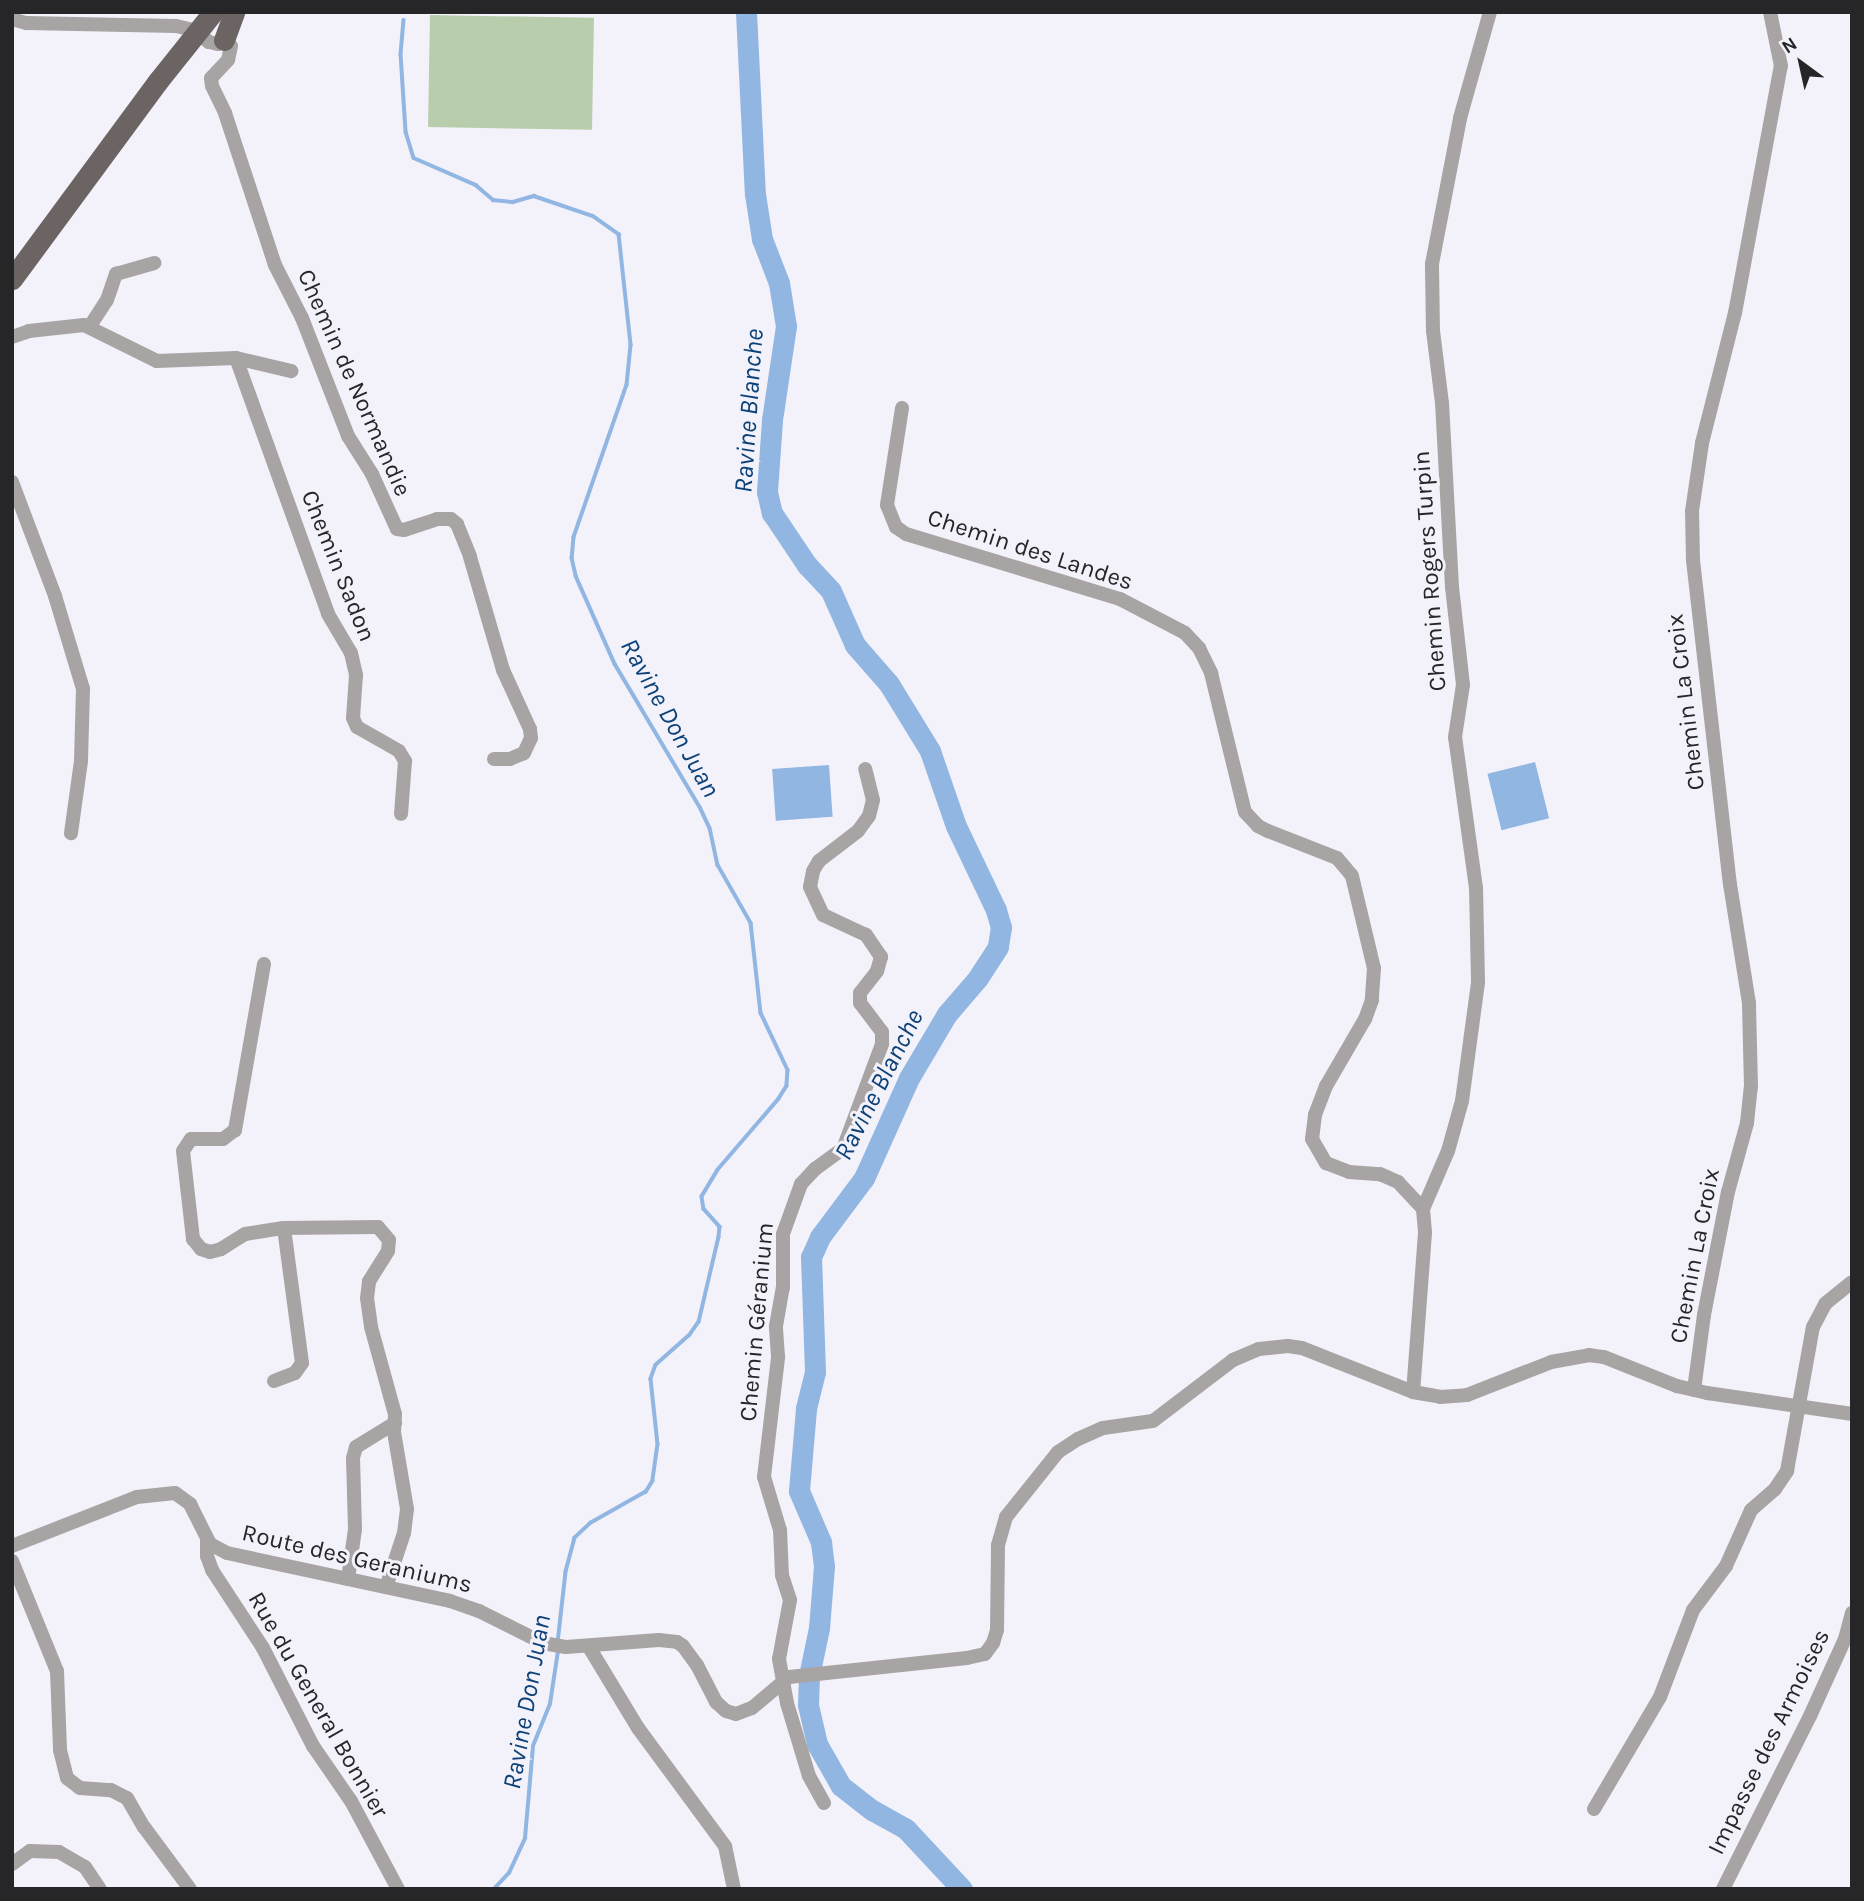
<!DOCTYPE html>
<html>
<head>
<meta charset="utf-8">
<style>
  body { margin:0 }
  #map { position:relative; width:1864px; height:1901px; overflow:hidden; background:#f3f2fb; font-family:Karla,sans-serif }
  div>[style] { position:absolute }
  .green>* { inset:0; background:#b8cdab; transform-origin:0 0 }
  .water>* { inset:0; background:#91b6e2; transform-origin:0 0 }
  .stream>* { height:3.5px; margin:-1.75px; padding:0 1.75px; transform-origin:1.75px; border-radius:1.75px; background:#91b6e2 }
  .river>* { height:21px; margin:-10.5px; padding:0 10.5px; transform-origin:10.5px; border-radius:10.5px; background:#91b6e2 }
  .street>* { height:14px; margin:-7px; padding:0 7px; transform-origin:7px; border-radius:7px; background:#a9a4a4 }
  .primary>* { height:21px; margin:-10.5px; padding:0 10.5px; transform-origin:10.5px; border-radius:10.5px; background:#6b6463 }
  span { translate:-50% -50%; white-space:nowrap; text-align:center; line-height:1.15; -webkit-text-stroke:6px #f3f2fb; paint-order:stroke }
  .street-label { font-size:24px; color:#262629 }
  .water-label { font-size:26px; color:#0d4278; font-style:italic }
  .frame { position:absolute; inset:0; border:14px solid #262629; pointer-events:none }
  .north { position:absolute; left:1766px; top:28px; width:70px; height:70px; -webkit-text-stroke:5px #f3f2fb; paint-order:stroke; rotate:327deg; font-size:19px; font-weight:700; line-height:28px; text-align:center; color:#262629 }
  .north::after { content:''; display:block; margin:auto; width:24px; height:32px; background:#262629; clip-path:polygon(50% 0,100% 100%,50% 72%,0 100%) }
</style>
</head>
<body>
<div id="map">
  <div class="green">
    <div style="left:430px;top:15px;width:164px;height:112px;rotate:1deg"></div>
  </div>
  <div class="water">
    <div style="left:1535px;top:762px;width:58px;height:49px;rotate:76deg"></div>
    <div style="left:829px;top:765px;width:52px;height:57px;rotate:86deg"></div>
  </div>
  <div class="stream">
    <div style="left:404px;top:20px;width:34px;rotate:95deg"></div>
    <div style="left:401px;top:54px;width:78px;rotate:86.3deg"></div>
    <div style="left:406px;top:132px;width:27px;rotate:73deg"></div>
    <div style="left:414px;top:158px;width:68px;rotate:23.5deg"></div>
    <div style="left:476px;top:185px;width:23px;rotate:41deg"></div>
    <div style="left:493px;top:200px;width:20px;rotate:6deg"></div>
    <div style="left:513px;top:202px;width:22px;rotate:-16deg"></div>
    <div style="left:534px;top:196px;width:62px;rotate:18.7deg"></div>
    <div style="left:593px;top:216px;width:32px;rotate:35deg"></div>
    <div style="left:619px;top:234px;width:112px;rotate:83.8deg"></div>
    <div style="left:631px;top:345px;width:40px;rotate:95.7deg"></div>
    <div style="left:627px;top:385px;width:161px;rotate:109.2deg"></div>
    <div style="left:574px;top:537px;width:21px;rotate:95deg"></div>
    <div style="left:572px;top:558px;width:18px;rotate:77deg"></div>
    <div style="left:576px;top:576px;width:96px;rotate:66.1deg"></div>
    <div style="left:615px;top:664px;width:166px;rotate:59.3deg"></div>
    <div style="left:700px;top:807px;width:23px;rotate:65deg"></div>
    <div style="left:710px;top:828px;width:38px;rotate:78deg"></div>
    <div style="left:718px;top:865px;width:67px;rotate:60.4deg"></div>
    <div style="left:751px;top:923px;width:91px;rotate:83.7deg"></div>
    <div style="left:761px;top:1013px;width:63px;rotate:64.7deg"></div>
    <div style="left:788px;top:1070px;width:16px;rotate:94deg"></div>
    <div style="left:787px;top:1086px;width:15px;rotate:122deg"></div>
    <div style="left:779px;top:1099px;width:94px;rotate:130.7deg"></div>
    <div style="left:718px;top:1170px;width:31px;rotate:121deg"></div>
    <div style="left:702px;top:1197px;width:12px;rotate:81deg"></div>
    <div style="left:704px;top:1209px;width:24px;rotate:48deg"></div>
    <div style="left:720px;top:1227px;width:10px;rotate:96deg"></div>
    <div style="left:719px;top:1237px;width:87px;rotate:103.2deg"></div>
    <div style="left:699px;top:1322px;width:16px;rotate:125deg"></div>
    <div style="left:690px;top:1335px;width:45px;rotate:138.6deg"></div>
    <div style="left:656px;top:1365px;width:15px;rotate:110deg"></div>
    <div style="left:651px;top:1379px;width:65px;rotate:83.9deg"></div>
    <div style="left:658px;top:1444px;width:37px;rotate:98deg"></div>
    <div style="left:653px;top:1481px;width:13px;rotate:122deg"></div>
    <div style="left:646px;top:1492px;width:63px;rotate:150.6deg"></div>
    <div style="left:591px;top:1523px;width:22px;rotate:137deg"></div>
    <div style="left:575px;top:1538px;width:35px;rotate:105deg"></div>
    <div style="left:566px;top:1572px;width:71px;rotate:96.4deg"></div>
    <div style="left:494px;top:1889px;width:22px;rotate:-47deg"></div>
    <div style="left:509px;top:1873px;width:38px;rotate:-65deg"></div>
    <div style="left:525px;top:1838px;width:92px;rotate:-85deg"></div>
    <div style="left:533px;top:1746px;width:45px;rotate:-68deg"></div>
    <div style="left:550px;top:1704px;width:54px;rotate:-81.4deg"></div>
  </div>
  <div class="river">
    <div style="left:746px;top:12px;width:182px;rotate:87.2deg"></div>
    <div style="left:755px;top:194px;width:46px;rotate:81.2deg"></div>
    <div style="left:762px;top:239px;width:47px;rotate:68.9deg"></div>
    <div style="left:779px;top:283px;width:44px;rotate:80.8deg"></div>
    <div style="left:786px;top:326px;width:95px;rotate:98.5deg"></div>
    <div style="left:772px;top:420px;width:72px;rotate:94deg"></div>
    <div style="left:767px;top:492px;width:22px;rotate:77deg"></div>
    <div style="left:772px;top:513px;width:63px;rotate:56.1deg"></div>
    <div style="left:807px;top:565px;width:35px;rotate:47deg"></div>
    <div style="left:831px;top:591px;width:59px;rotate:66deg"></div>
    <div style="left:855px;top:645px;width:52px;rotate:48.9deg"></div>
    <div style="left:889px;top:684px;width:79px;rotate:58.5deg"></div>
    <div style="left:930px;top:751px;width:79px;rotate:70.9deg"></div>
    <div style="left:956px;top:826px;width:93px;rotate:64.5deg"></div>
    <div style="left:996px;top:910px;width:18px;rotate:74deg"></div>
    <div style="left:1001px;top:927px;width:20px;rotate:99deg"></div>
    <div style="left:998px;top:947px;width:37px;rotate:123deg"></div>
    <div style="left:978px;top:978px;width:48px;rotate:130.7deg"></div>
    <div style="left:947px;top:1014px;width:74px;rotate:120.7deg"></div>
    <div style="left:909px;top:1078px;width:110px;rotate:114.2deg"></div>
    <div style="left:864px;top:1178px;width:74px;rotate:126.7deg"></div>
    <div style="left:820px;top:1237px;width:22px;rotate:114deg"></div>
    <div style="left:811px;top:1257px;width:115px;rotate:88deg"></div>
    <div style="left:815px;top:1372px;width:38px;rotate:104deg"></div>
    <div style="left:806px;top:1409px;width:82px;rotate:94.9deg"></div>
    <div style="left:799px;top:1491px;width:56px;rotate:66.7deg"></div>
    <div style="left:821px;top:1542px;width:24px;rotate:83deg"></div>
    <div style="left:824px;top:1566px;width:62px;rotate:94.6deg"></div>
    <div style="left:819px;top:1628px;width:49px;rotate:101.8deg"></div>
    <div style="left:809px;top:1676px;width:29px;rotate:92deg"></div>
    <div style="left:808px;top:1705px;width:40px;rotate:77deg"></div>
    <div style="left:817px;top:1744px;width:48px;rotate:60.3deg"></div>
    <div style="left:841px;top:1786px;width:39px;rotate:38deg"></div>
    <div style="left:872px;top:1810px;width:39px;rotate:29deg"></div>
    <div style="left:906px;top:1829px;width:82px;rotate:47deg"></div>
  </div>
  <div class="street">
    <div style="left:12px;top:19px;width:15px;rotate:16deg"></div>
    <div style="left:26px;top:23px;width:150px;rotate:1.1deg"></div>
    <div style="left:176px;top:26px;width:18px;rotate:13deg"></div>
    <div style="left:194px;top:30px;width:19px;rotate:39deg"></div>
    <div style="left:209px;top:42px;width:9px;rotate:13deg"></div>
    <div style="left:218px;top:44px;width:7px;rotate:-34deg"></div>
    <div style="left:224px;top:40px;width:9px;rotate:41deg"></div>
    <div style="left:231px;top:46px;width:14px;rotate:102deg"></div>
    <div style="left:228px;top:60px;width:25px;rotate:133deg"></div>
    <div style="left:211px;top:78px;width:8px;rotate:83deg"></div>
    <div style="left:212px;top:86px;width:30px;rotate:64deg"></div>
    <div style="left:225px;top:113px;width:160px;rotate:71.8deg"></div>
    <div style="left:275px;top:265px;width:59px;rotate:63deg"></div>
    <div style="left:302px;top:318px;width:127px;rotate:68.7deg"></div>
    <div style="left:348px;top:436px;width:45px;rotate:57.7deg"></div>
    <div style="left:372px;top:474px;width:60px;rotate:65.6deg"></div>
    <div style="left:397px;top:529px;width:7px;rotate:8deg"></div>
    <div style="left:404px;top:530px;width:35px;rotate:-18deg"></div>
    <div style="left:437px;top:519px;width:14px"></div>
    <div style="left:451px;top:519px;width:8px;rotate:40deg"></div>
    <div style="left:457px;top:524px;width:35px;rotate:68deg"></div>
    <div style="left:470px;top:557px;width:118px;rotate:73.7deg"></div>
    <div style="left:503px;top:670px;width:65px;rotate:65.4deg"></div>
    <div style="left:530px;top:729px;width:9px;rotate:84deg"></div>
    <div style="left:531px;top:738px;width:17px;rotate:115deg"></div>
    <div style="left:524px;top:753px;width:15px;rotate:157deg"></div>
    <div style="left:510px;top:759px;width:16px;rotate:180deg"></div>
    <div style="left:90px;top:326px;width:31px;rotate:-57deg"></div>
    <div style="left:107px;top:300px;width:28px;rotate:-71deg"></div>
    <div style="left:116px;top:274px;width:40px;rotate:-16deg"></div>
    <div style="left:12px;top:337px;width:18px;rotate:-19deg"></div>
    <div style="left:29px;top:331px;width:55px;rotate:-6.2deg"></div>
    <div style="left:84px;top:325px;width:81px;rotate:26.3deg"></div>
    <div style="left:157px;top:361px;width:79px;rotate:-2.2deg"></div>
    <div style="left:236px;top:358px;width:57px;rotate:13.3deg"></div>
    <div style="left:236px;top:358px;width:272px;rotate:70.2deg"></div>
    <div style="left:328px;top:614px;width:45px;rotate:59.5deg"></div>
    <div style="left:351px;top:653px;width:23px;rotate:77deg"></div>
    <div style="left:356px;top:675px;width:43px;rotate:94deg"></div>
    <div style="left:353px;top:718px;width:10px;rotate:66deg"></div>
    <div style="left:357px;top:727px;width:48px;rotate:29.7deg"></div>
    <div style="left:399px;top:751px;width:12px;rotate:59deg"></div>
    <div style="left:405px;top:761px;width:53px;rotate:94.3deg"></div>
    <div style="left:902px;top:408px;width:98px;rotate:98.8deg"></div>
    <div style="left:887px;top:505px;width:24px;rotate:68deg"></div>
    <div style="left:896px;top:527px;width:12px;rotate:35deg"></div>
    <div style="left:906px;top:534px;width:224px;rotate:16.9deg"></div>
    <div style="left:1120px;top:599px;width:73px;rotate:27.6deg"></div>
    <div style="left:1185px;top:633px;width:21px;rotate:47deg"></div>
    <div style="left:1199px;top:648px;width:28px;rotate:64deg"></div>
    <div style="left:1211px;top:673px;width:143px;rotate:76.3deg"></div>
    <div style="left:1245px;top:812px;width:19px;rotate:47deg"></div>
    <div style="left:1258px;top:826px;width:11px;rotate:27deg"></div>
    <div style="left:1268px;top:831px;width:74px;rotate:21.4deg"></div>
    <div style="left:1337px;top:858px;width:23px;rotate:50deg"></div>
    <div style="left:1352px;top:876px;width:95px;rotate:76.6deg"></div>
    <div style="left:1374px;top:968px;width:32px;rotate:94deg"></div>
    <div style="left:1372px;top:1000px;width:20px;rotate:110deg"></div>
    <div style="left:1365px;top:1019px;width:78px;rotate:120.2deg"></div>
    <div style="left:1326px;top:1086px;width:31px;rotate:111deg"></div>
    <div style="left:1315px;top:1115px;width:24px;rotate:97deg"></div>
    <div style="left:1312px;top:1139px;width:28px;rotate:60deg"></div>
    <div style="left:1326px;top:1163px;width:25px;rotate:21deg"></div>
    <div style="left:1349px;top:1172px;width:31px;rotate:4deg"></div>
    <div style="left:1380px;top:1174px;width:20px;rotate:24deg"></div>
    <div style="left:1398px;top:1182px;width:37px;rotate:47deg"></div>
    <div style="left:1423px;top:1209px;width:24px;rotate:85deg"></div>
    <div style="left:1425px;top:1233px;width:159px;rotate:94.3deg"></div>
    <div style="left:12px;top:482px;width:122px;rotate:69.3deg"></div>
    <div style="left:55px;top:596px;width:97px;rotate:73.2deg"></div>
    <div style="left:83px;top:689px;width:72px;rotate:91.6deg"></div>
    <div style="left:81px;top:761px;width:73px;rotate:97.9deg"></div>
    <div style="left:264px;top:964px;width:169px;rotate:99.9deg"></div>
    <div style="left:235px;top:1130px;width:15px;rotate:143deg"></div>
    <div style="left:223px;top:1139px;width:32px;rotate:180deg"></div>
    <div style="left:191px;top:1139px;width:14px;rotate:124deg"></div>
    <div style="left:183px;top:1151px;width:89px;rotate:83.5deg"></div>
    <div style="left:193px;top:1239px;width:13px;rotate:51deg"></div>
    <div style="left:201px;top:1249px;width:9px;rotate:18deg"></div>
    <div style="left:210px;top:1252px;width:11px;rotate:-15deg"></div>
    <div style="left:221px;top:1249px;width:28px;rotate:-32deg"></div>
    <div style="left:245px;top:1234px;width:39px;rotate:-9deg"></div>
    <div style="left:284px;top:1228px;width:94px;rotate:-0.6deg"></div>
    <div style="left:378px;top:1227px;width:17px;rotate:50deg"></div>
    <div style="left:389px;top:1240px;width:11px;rotate:95deg"></div>
    <div style="left:388px;top:1251px;width:36px;rotate:122deg"></div>
    <div style="left:369px;top:1282px;width:16px;rotate:97deg"></div>
    <div style="left:367px;top:1298px;width:29px;rotate:82deg"></div>
    <div style="left:371px;top:1327px;width:90px;rotate:74.6deg"></div>
    <div style="left:395px;top:1414px;width:18px;rotate:93deg"></div>
    <div style="left:394px;top:1432px;width:78px;rotate:80.4deg"></div>
    <div style="left:407px;top:1509px;width:24px;rotate:97deg"></div>
    <div style="left:404px;top:1533px;width:57px;rotate:108.4deg"></div>
    <div style="left:1423px;top:1209px;width:63px;rotate:-66.7deg"></div>
    <div style="left:1448px;top:1151px;width:52px;rotate:-74.4deg"></div>
    <div style="left:1462px;top:1101px;width:120px;rotate:-82.3deg"></div>
    <div style="left:1478px;top:982px;width:94px;rotate:-91.2deg"></div>
    <div style="left:1476px;top:888px;width:152px;rotate:-97.9deg"></div>
    <div style="left:1455px;top:737px;width:53px;rotate:-81.3deg"></div>
    <div style="left:1463px;top:685px;width:99px;rotate:-96.4deg"></div>
    <div style="left:1452px;top:587px;width:184px;rotate:-93.1deg"></div>
    <div style="left:1442px;top:403px;width:73px;rotate:-97.1deg"></div>
    <div style="left:1433px;top:331px;width:67px;rotate:-90.9deg"></div>
    <div style="left:1432px;top:264px;width:149px;rotate:-79.1deg"></div>
    <div style="left:1460px;top:118px;width:110px;rotate:-74.2deg"></div>
    <div style="left:274px;top:1381px;width:22px;rotate:-21deg"></div>
    <div style="left:295px;top:1373px;width:12px;rotate:-55deg"></div>
    <div style="left:302px;top:1363px;width:136px;rotate:-97.6deg"></div>
    <div style="left:1694px;top:1390px;width:76px;rotate:-82.4deg"></div>
    <div style="left:1704px;top:1315px;width:125px;rotate:-79deg"></div>
    <div style="left:1728px;top:1192px;width:72px;rotate:-74.6deg"></div>
    <div style="left:1747px;top:1123px;width:36px;rotate:-84deg"></div>
    <div style="left:1751px;top:1087px;width:84px;rotate:-91.4deg"></div>
    <div style="left:1749px;top:1003px;width:120px;rotate:-99.1deg"></div>
    <div style="left:1730px;top:885px;width:326px;rotate:-96.5deg"></div>
    <div style="left:1693px;top:561px;width:50px;rotate:-91.1deg"></div>
    <div style="left:1692px;top:511px;width:69px;rotate:-81.6deg"></div>
    <div style="left:1702px;top:443px;width:134px;rotate:-75.8deg"></div>
    <div style="left:1735px;top:313px;width:251px;rotate:-79.5deg"></div>
    <div style="left:1781px;top:66px;width:55px;rotate:-101.5deg"></div>
    <div style="left:207px;top:1541px;width:15px;rotate:90deg"></div>
    <div style="left:207px;top:1556px;width:15px;rotate:70deg"></div>
    <div style="left:212px;top:1570px;width:93px;rotate:56.8deg"></div>
    <div style="left:263px;top:1648px;width:110px;rotate:63deg"></div>
    <div style="left:313px;top:1746px;width:67px;rotate:55.4deg"></div>
    <div style="left:351px;top:1801px;width:100px;rotate:61.9deg"></div>
    <div style="left:12px;top:1546px;width:134px;rotate:-21.4deg"></div>
    <div style="left:137px;top:1497px;width:38px;rotate:-6deg"></div>
    <div style="left:175px;top:1493px;width:19px;rotate:36deg"></div>
    <div style="left:190px;top:1504px;width:45px;rotate:63.4deg"></div>
    <div style="left:210px;top:1544px;width:19px;rotate:28deg"></div>
    <div style="left:227px;top:1553px;width:228px;rotate:12.1deg"></div>
    <div style="left:450px;top:1601px;width:31px;rotate:19deg"></div>
    <div style="left:479px;top:1611px;width:72px;rotate:26.6deg"></div>
    <div style="left:543px;top:1643px;width:23px;rotate:10deg"></div>
    <div style="left:566px;top:1647px;width:93px;rotate:-4.3deg"></div>
    <div style="left:659px;top:1640px;width:18px;rotate:6deg"></div>
    <div style="left:677px;top:1642px;width:7px;rotate:34deg"></div>
    <div style="left:683px;top:1646px;width:24px;rotate:54deg"></div>
    <div style="left:697px;top:1665px;width:42px;rotate:62.8deg"></div>
    <div style="left:716px;top:1702px;width:13px;rotate:42deg"></div>
    <div style="left:726px;top:1711px;width:10px;rotate:17deg"></div>
    <div style="left:736px;top:1714px;width:17px;rotate:-21deg"></div>
    <div style="left:752px;top:1708px;width:48px;rotate:-40deg"></div>
    <div style="left:789px;top:1677px;width:179px;rotate:-6.1deg"></div>
    <div style="left:967px;top:1658px;width:18px;rotate:-13deg"></div>
    <div style="left:985px;top:1654px;width:14px;rotate:-54deg"></div>
    <div style="left:993px;top:1643px;width:14px;rotate:-73deg"></div>
    <div style="left:997px;top:1630px;width:85px;rotate:-89.3deg"></div>
    <div style="left:998px;top:1545px;width:29px;rotate:-74deg"></div>
    <div style="left:1006px;top:1517px;width:83px;rotate:-51.3deg"></div>
    <div style="left:1058px;top:1452px;width:24px;rotate:-33deg"></div>
    <div style="left:1078px;top:1439px;width:27px;rotate:-24deg"></div>
    <div style="left:1103px;top:1428px;width:50px;rotate:-8deg"></div>
    <div style="left:1153px;top:1421px;width:101px;rotate:-37.3deg"></div>
    <div style="left:1233px;top:1360px;width:28px;rotate:-23deg"></div>
    <div style="left:1259px;top:1349px;width:29px;rotate:-6deg"></div>
    <div style="left:1288px;top:1346px;width:14px;rotate:8deg"></div>
    <div style="left:1302px;top:1348px;width:119px;rotate:21.6deg"></div>
    <div style="left:1413px;top:1392px;width:27px;rotate:10deg"></div>
    <div style="left:1440px;top:1397px;width:27px;rotate:-4deg"></div>
    <div style="left:1467px;top:1395px;width:90px;rotate:-21.4deg"></div>
    <div style="left:1551px;top:1362px;width:39px;rotate:-10deg"></div>
    <div style="left:1589px;top:1355px;width:15px;rotate:8deg"></div>
    <div style="left:1604px;top:1357px;width:79px;rotate:21.7deg"></div>
    <div style="left:1677px;top:1386px;width:31px;rotate:13deg"></div>
    <div style="left:1707px;top:1393px;width:147px;rotate:8.2deg"></div>
    <div style="left:12px;top:1561px;width:119px;rotate:67.8deg"></div>
    <div style="left:57px;top:1671px;width:79px;rotate:87.8deg"></div>
    <div style="left:60px;top:1750px;width:29px;rotate:76deg"></div>
    <div style="left:67px;top:1778px;width:16px;rotate:38deg"></div>
    <div style="left:80px;top:1788px;width:31px;rotate:4deg"></div>
    <div style="left:111px;top:1790px;width:18px;rotate:27deg"></div>
    <div style="left:127px;top:1798px;width:34px;rotate:60deg"></div>
    <div style="left:144px;top:1827px;width:77px;rotate:53.4deg"></div>
    <div style="left:348px;top:1579px;width:50px;rotate:-82deg"></div>
    <div style="left:355px;top:1529px;width:71px;rotate:-91.6deg"></div>
    <div style="left:353px;top:1458px;width:11px;rotate:-75deg"></div>
    <div style="left:356px;top:1447px;width:46px;rotate:-31.6deg"></div>
    <div style="left:589px;top:1647px;width:95px;rotate:58.8deg"></div>
    <div style="left:638px;top:1728px;width:147px;rotate:53.6deg"></div>
    <div style="left:725px;top:1846px;width:44px;rotate:78.2deg"></div>
    <div style="left:824px;top:1803px;width:31px;rotate:-119deg"></div>
    <div style="left:809px;top:1776px;width:76px;rotate:-106.8deg"></div>
    <div style="left:787px;top:1703px;width:45px;rotate:-100.3deg"></div>
    <div style="left:779px;top:1659px;width:60px;rotate:-79.4deg"></div>
    <div style="left:790px;top:1600px;width:26px;rotate:-108deg"></div>
    <div style="left:782px;top:1575px;width:45px;rotate:-92.5deg"></div>
    <div style="left:780px;top:1530px;width:55px;rotate:-106.8deg"></div>
    <div style="left:764px;top:1477px;width:121px;rotate:-83.3deg"></div>
    <div style="left:778px;top:1357px;width:31px;rotate:-94deg"></div>
    <div style="left:776px;top:1326px;width:39px;rotate:-80deg"></div>
    <div style="left:783px;top:1288px;width:54px;rotate:-90deg"></div>
    <div style="left:783px;top:1234px;width:53px;rotate:-70.2deg"></div>
    <div style="left:801px;top:1184px;width:21px;rotate:-47deg"></div>
    <div style="left:815px;top:1169px;width:34px;rotate:-36deg"></div>
    <div style="left:843px;top:1149px;width:112px;rotate:-69.6deg"></div>
    <div style="left:882px;top:1044px;width:12px;rotate:-90deg"></div>
    <div style="left:882px;top:1032px;width:36px;rotate:-127deg"></div>
    <div style="left:860px;top:1003px;width:10px;rotate:-90deg"></div>
    <div style="left:860px;top:993px;width:28px;rotate:-52deg"></div>
    <div style="left:877px;top:971px;width:15px;rotate:-74deg"></div>
    <div style="left:881px;top:957px;width:27px;rotate:-124deg"></div>
    <div style="left:866px;top:935px;width:47px;rotate:-155.1deg"></div>
    <div style="left:823px;top:915px;width:31px;rotate:-115deg"></div>
    <div style="left:810px;top:887px;width:16px;rotate:-79deg"></div>
    <div style="left:813px;top:871px;width:12px;rotate:-59deg"></div>
    <div style="left:819px;top:861px;width:49px;rotate:-37.6deg"></div>
    <div style="left:858px;top:831px;width:19px;rotate:-54deg"></div>
    <div style="left:869px;top:816px;width:16px;rotate:-76deg"></div>
    <div style="left:873px;top:800px;width:32px;rotate:-104deg"></div>
    <div style="left:1594px;top:1809px;width:130px;rotate:-59.5deg"></div>
    <div style="left:1660px;top:1697px;width:93px;rotate:-69.2deg"></div>
    <div style="left:1693px;top:1610px;width:55px;rotate:-53.1deg"></div>
    <div style="left:1726px;top:1566px;width:61px;rotate:-65.9deg"></div>
    <div style="left:1751px;top:1510px;width:32px;rotate:-41deg"></div>
    <div style="left:1775px;top:1489px;width:22px;rotate:-56deg"></div>
    <div style="left:1787px;top:1471px;width:146px;rotate:-79.8deg"></div>
    <div style="left:1813px;top:1327px;width:27px;rotate:-62deg"></div>
    <div style="left:1826px;top:1303px;width:33px;rotate:-39deg"></div>
    <div style="left:12px;top:1864px;width:22px;rotate:-36deg"></div>
    <div style="left:30px;top:1851px;width:29px;rotate:2deg"></div>
    <div style="left:59px;top:1852px;width:30px;rotate:30deg"></div>
    <div style="left:85px;top:1867px;width:27px;rotate:56deg"></div>
    <div style="left:1723px;top:1889px;width:194px;rotate:-63.3deg"></div>
    <div style="left:1810px;top:1716px;width:85px;rotate:-65.6deg"></div>
    <div style="left:1845px;top:1639px;width:27px;rotate:-75deg"></div>
  </div>
  <div class="primary">
    <div style="left:224px;top:40px;width:30px;rotate:-70deg"></div>
    <div style="left:12px;top:279px;width:246px;rotate:-53.6deg"></div>
    <div style="left:158px;top:81px;width:88px;rotate:-51.4deg"></div>
  </div>
  <div class="street-label">
    <span style="left:354px;top:383px;rotate:66deg">Chemin de Normandie</span>
    <span style="left:1030px;top:550px;rotate:18deg">Chemin des Landes</span>
    <span style="left:338px;top:566px;rotate:68deg">Chemin Sadon</span>
    <span style="left:1430px;top:571px;rotate:-94deg">Chemin Rogers Turpin</span>
    <span style="left:1686px;top:702px;rotate:-97deg">Chemin La Croix</span>
    <span style="left:1695px;top:1256px;rotate:-79deg">Chemin La Croix</span>
    <span style="left:757px;top:1322px;rotate:-85deg">Chemin Géranium</span>
    <span style="left:357px;top:1559px;rotate:13deg">Route des Geraniums</span>
    <span style="left:318px;top:1705px;rotate:60deg">Rue du General Bonnier</span>
    <span style="left:1769px;top:1742px;rotate:-64deg">Impasse des Armoises</span>
  </div>
  <div class="water-label">
    <span style="left:749px;top:411px;rotate:-86deg">Ravine Blanche</span>
    <span style="left:670px;top:718px;rotate:61deg">Ravine Don Juan</span>
    <span style="left:879px;top:1085px;rotate:-63deg">Ravine Blanche</span>
    <span style="left:527px;top:1702px;rotate:-80deg">Ravine Don Juan</span>
  </div>
  <div class="frame"></div>
  <div class="north">N</div>
</div>
</body>
</html>
